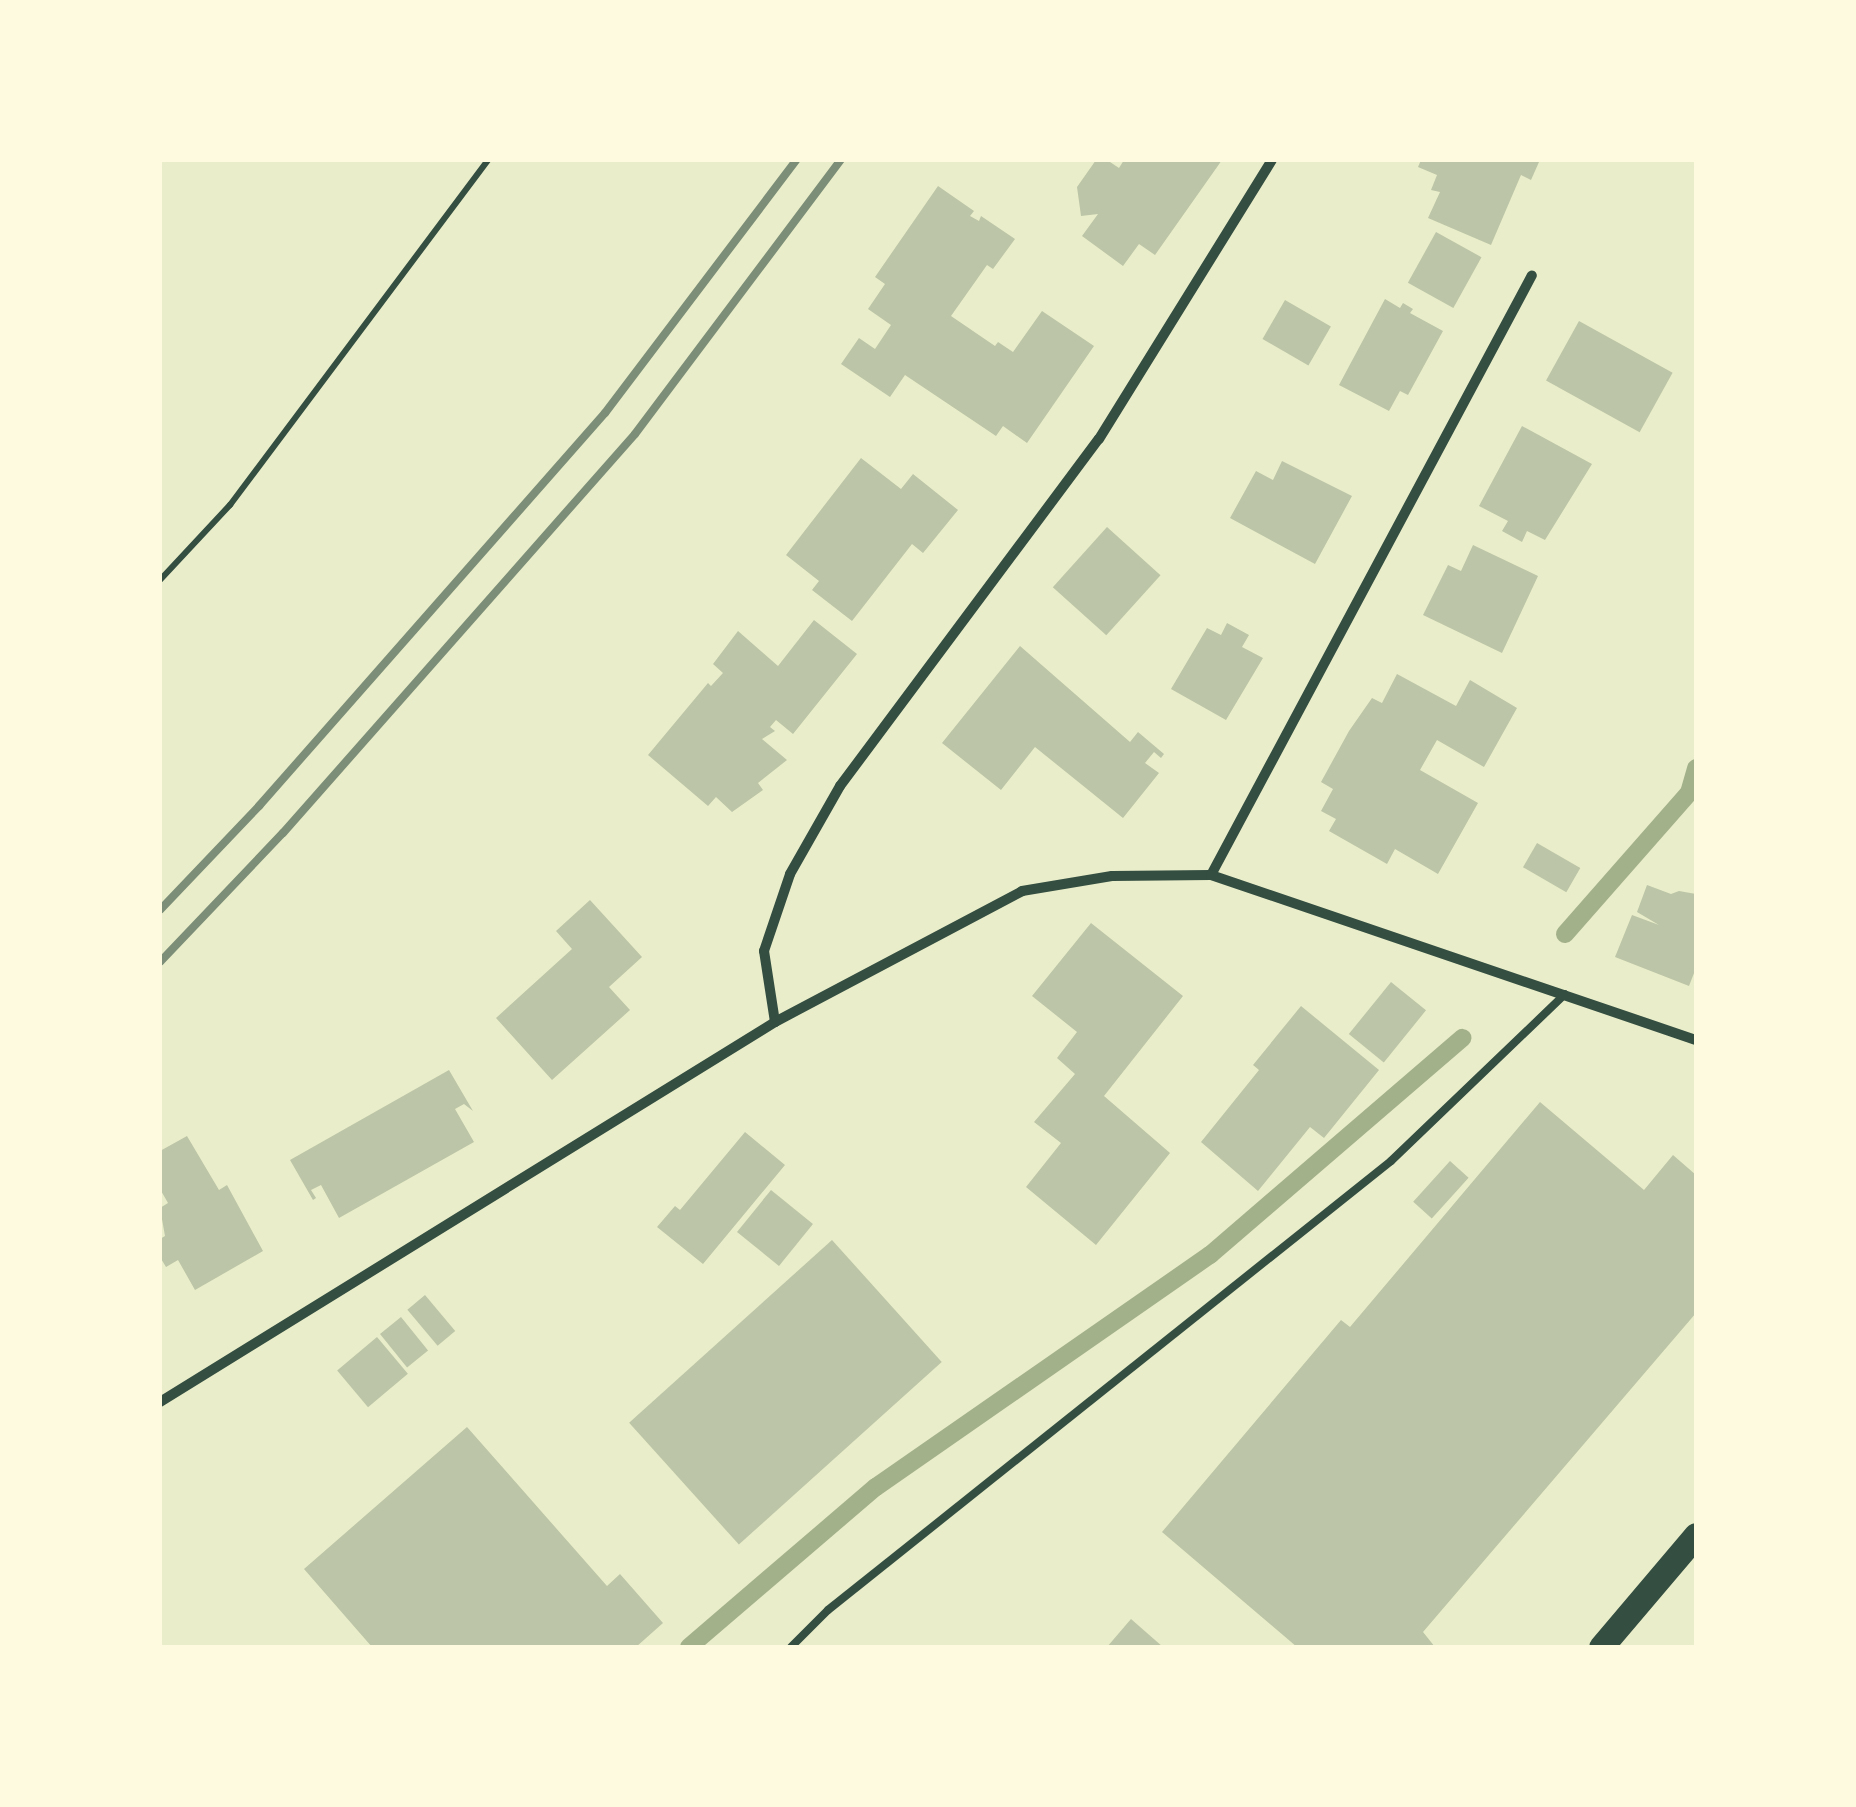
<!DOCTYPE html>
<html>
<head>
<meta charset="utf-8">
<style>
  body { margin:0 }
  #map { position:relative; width:1856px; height:1807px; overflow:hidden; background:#e9edc9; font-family:Quicksand,sans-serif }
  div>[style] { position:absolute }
  .stream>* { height:18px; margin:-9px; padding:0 9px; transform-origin:9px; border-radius:9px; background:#a3b18a }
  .building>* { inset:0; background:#bcc5a7; transform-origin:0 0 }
  .path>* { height:6px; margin:-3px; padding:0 3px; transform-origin:3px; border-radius:3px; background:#344e41 }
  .service>* { height:8px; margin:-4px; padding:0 4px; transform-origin:4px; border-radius:4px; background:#344e41 }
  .minor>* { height:10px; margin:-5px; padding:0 5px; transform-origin:5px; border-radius:5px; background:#344e41 }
  .primary>* { height:25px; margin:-12.5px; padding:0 12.5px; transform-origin:12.5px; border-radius:12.5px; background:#344e41 }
  .rail>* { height:8px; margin:-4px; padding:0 4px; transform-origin:4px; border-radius:4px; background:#7c8e77 }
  span { translate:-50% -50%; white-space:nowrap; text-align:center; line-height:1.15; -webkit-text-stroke:8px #fefae0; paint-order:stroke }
  .frame { position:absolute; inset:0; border:162px solid #fefae0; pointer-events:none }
</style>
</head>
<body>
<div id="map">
  <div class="stream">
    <div style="left:1565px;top:934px;width:188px;rotate:-48.7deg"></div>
    <div style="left:1689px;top:793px;width:26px;rotate:-74deg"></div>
    <div style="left:689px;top:1647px;width:246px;rotate:-40.6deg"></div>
    <div style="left:876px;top:1487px;width:407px;rotate:-34.8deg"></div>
    <div style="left:1210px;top:1255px;width:333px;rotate:-40.7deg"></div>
  </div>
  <div class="building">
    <div style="clip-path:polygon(1096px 160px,1107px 160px,1119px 168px,1124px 160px,1222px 160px,1155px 255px,1139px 244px,1123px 266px,1082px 236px,1098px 214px,1081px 216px,1077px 187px)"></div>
    <div style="clip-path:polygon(1421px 160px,1534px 160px,1539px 162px,1531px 180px,1521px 175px,1491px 245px,1428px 218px,1440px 192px,1431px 190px,1437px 175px,1418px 167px)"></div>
    <div style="clip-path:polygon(938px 186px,974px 211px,970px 216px,979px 221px,981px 216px,1015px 239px,993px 269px,987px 265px,951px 316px,995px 346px,998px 342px,1013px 352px,1042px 311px,1094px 346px,1027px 443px,1003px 426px,996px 436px,905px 375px,890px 397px,841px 364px,859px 338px,875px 349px,891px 325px,868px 309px,885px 284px,875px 277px)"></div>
    <div style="left:1436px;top:232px;width:52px;height:58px;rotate:29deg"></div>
    <div style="clip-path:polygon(1385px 299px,1400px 308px,1403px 303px,1413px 309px,1410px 313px,1443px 331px,1408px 395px,1400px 391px,1389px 411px,1339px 385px)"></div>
    <div style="left:1285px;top:300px;width:53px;height:45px;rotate:30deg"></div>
    <div style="left:1579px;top:321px;width:107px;height:68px;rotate:29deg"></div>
    <div style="clip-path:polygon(1522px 426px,1592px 464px,1545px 540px,1527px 531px,1522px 542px,1502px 531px,1508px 521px,1479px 506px)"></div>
    <div style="clip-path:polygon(861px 458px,901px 489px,913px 474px,958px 510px,923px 553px,912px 544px,852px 621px,812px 590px,819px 581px,786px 555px)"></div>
    <div style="clip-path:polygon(1282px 461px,1352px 496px,1315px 564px,1230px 518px,1256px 471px,1273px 480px)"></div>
    <div style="left:1107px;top:527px;width:72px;height:81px;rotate:42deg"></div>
    <div style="clip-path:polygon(1473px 545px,1538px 576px,1502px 653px,1423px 615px,1448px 565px,1461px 571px)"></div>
    <div style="clip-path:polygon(814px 620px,857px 654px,793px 734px,776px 720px,770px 727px,775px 731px,762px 739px,787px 760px,758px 783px,763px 790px,732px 812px,716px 797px,708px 806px,648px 755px,708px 683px,711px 686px,723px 673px,713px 664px,738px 631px,778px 666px)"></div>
    <div style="clip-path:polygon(1227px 623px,1249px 635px,1242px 647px,1263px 658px,1226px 720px,1171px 689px,1207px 628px,1221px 635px)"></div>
    <div style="clip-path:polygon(1020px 646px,1130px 742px,1138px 732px,1164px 754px,1161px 758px,1154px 752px,1145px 763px,1159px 773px,1123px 818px,1035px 747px,1001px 790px,942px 743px)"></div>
    <div style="clip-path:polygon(1397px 674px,1456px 706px,1470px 680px,1517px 708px,1484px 767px,1437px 740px,1420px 770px,1478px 803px,1438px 874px,1395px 849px,1387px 864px,1329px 831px,1336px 819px,1321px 811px,1333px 789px,1321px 782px,1349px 731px,1372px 698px,1382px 703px)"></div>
    <div style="left:1537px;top:843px;width:50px;height:28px;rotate:30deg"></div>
    <div style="clip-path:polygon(1647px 885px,1671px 894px,1679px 891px,1696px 894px,1696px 968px,1689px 986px,1615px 957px,1632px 915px,1659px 925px,1637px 912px)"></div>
    <div style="clip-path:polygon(590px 900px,642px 957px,609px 987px,630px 1010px,552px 1080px,496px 1018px,572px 949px,556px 931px)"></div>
    <div style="clip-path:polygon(1091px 923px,1183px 996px,1104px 1096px,1170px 1153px,1096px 1245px,1026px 1187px,1061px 1143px,1034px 1122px,1075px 1074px,1057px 1058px,1077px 1032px,1032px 996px)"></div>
    <div style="left:1391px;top:982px;width:45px;height:67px;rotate:39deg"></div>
    <div style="clip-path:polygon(1301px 1006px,1379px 1070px,1324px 1138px,1310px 1127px,1258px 1191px,1201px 1142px,1259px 1070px,1253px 1065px)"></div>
    <div style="clip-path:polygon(449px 1070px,473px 1111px,464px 1104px,455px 1109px,474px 1142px,339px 1218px,321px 1185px,311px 1190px,316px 1198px,313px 1200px,290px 1160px)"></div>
    <div style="clip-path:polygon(1540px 1102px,1644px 1190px,1673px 1155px,1696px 1175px,1696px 1313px,1423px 1632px,1435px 1647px,1297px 1647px,1162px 1532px,1341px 1320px,1350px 1327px)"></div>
    <div style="clip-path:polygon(745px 1132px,785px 1165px,703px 1264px,657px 1227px,675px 1206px,680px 1210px)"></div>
    <div style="clip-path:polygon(187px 1136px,219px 1190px,227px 1185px,263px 1251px,195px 1290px,178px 1260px,166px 1267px,160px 1257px,160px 1239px,165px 1236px,160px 1208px,168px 1203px,160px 1189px,160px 1151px)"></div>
    <div style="left:1450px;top:1161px;width:25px;height:55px;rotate:42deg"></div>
    <div style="left:771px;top:1190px;width:54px;height:54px;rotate:39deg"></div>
    <div style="left:832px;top:1240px;width:164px;height:273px;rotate:48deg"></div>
    <div style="left:425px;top:1295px;width:47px;height:23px;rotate:50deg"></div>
    <div style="left:401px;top:1317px;width:43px;height:27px;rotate:51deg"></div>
    <div style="left:377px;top:1337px;width:48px;height:52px;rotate:50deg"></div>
    <div style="clip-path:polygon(467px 1427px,607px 1586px,620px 1574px,663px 1623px,636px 1647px,372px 1647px,304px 1569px)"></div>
    <div style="clip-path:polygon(1131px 1619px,1163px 1647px,1107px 1647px)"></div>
  </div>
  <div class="path">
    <div style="left:160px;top:580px;width:103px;rotate:-47deg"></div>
    <div style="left:230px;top:505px;width:431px;rotate:-53.2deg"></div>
  </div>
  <div class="service">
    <div style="left:791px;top:1647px;width:52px;rotate:-45deg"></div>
    <div style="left:828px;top:1610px;width:720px;rotate:-38.57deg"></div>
    <div style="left:1391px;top:1161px;width:241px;rotate:-43.8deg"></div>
  </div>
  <div class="minor">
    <div style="left:1211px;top:875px;width:680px;rotate:-61.85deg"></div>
    <div style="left:775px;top:1022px;width:72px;rotate:-98.8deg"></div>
    <div style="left:764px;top:951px;width:81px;rotate:-71.3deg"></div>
    <div style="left:790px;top:874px;width:101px;rotate:-60.4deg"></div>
    <div style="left:840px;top:786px;width:433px;rotate:-53.3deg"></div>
    <div style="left:1099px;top:439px;width:328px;rotate:-58.2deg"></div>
    <div style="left:160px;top:1402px;width:723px;rotate:-31.71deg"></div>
    <div style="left:775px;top:1022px;width:280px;rotate:-27.9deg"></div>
    <div style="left:1022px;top:891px;width:91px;rotate:-9.5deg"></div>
    <div style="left:1112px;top:876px;width:99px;rotate:-0.6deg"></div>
    <div style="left:1211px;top:875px;width:512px;rotate:18.79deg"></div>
  </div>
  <div class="primary">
    <div style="left:1601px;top:1647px;width:147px;rotate:-49.7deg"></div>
  </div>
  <div class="rail">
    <div style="left:160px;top:910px;width:144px;rotate:-46.4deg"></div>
    <div style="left:259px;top:806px;width:524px;rotate:-48.64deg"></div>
    <div style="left:605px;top:413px;width:317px;rotate:-52.9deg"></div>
    <div style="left:160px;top:962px;width:178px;rotate:-46.4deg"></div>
    <div style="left:283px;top:833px;width:532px;rotate:-48.58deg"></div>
    <div style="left:635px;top:434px;width:343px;rotate:-53.1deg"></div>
  </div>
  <div class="frame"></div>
</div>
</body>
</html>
